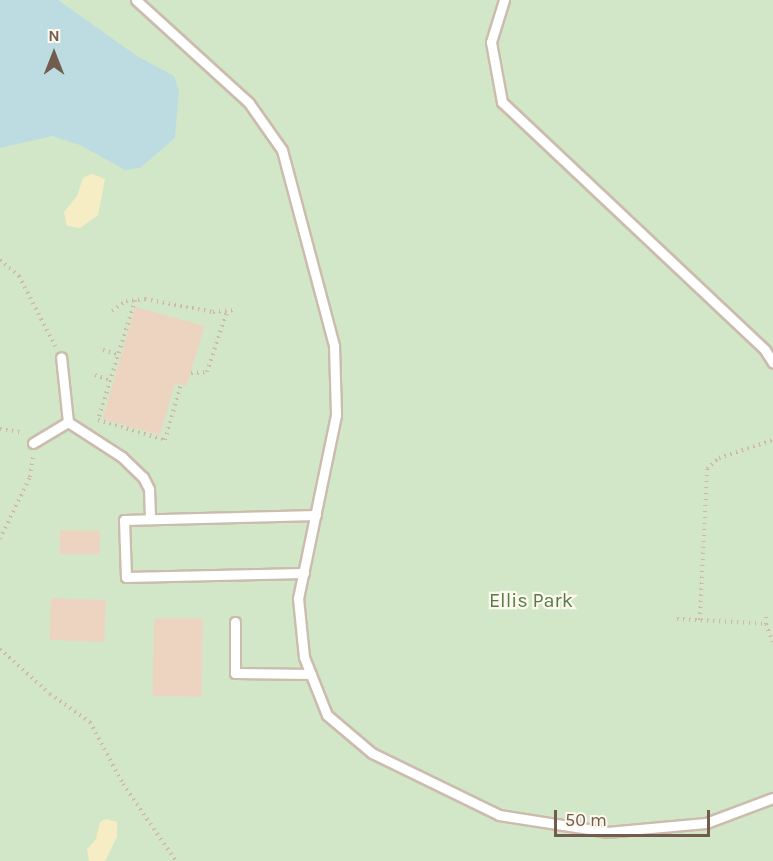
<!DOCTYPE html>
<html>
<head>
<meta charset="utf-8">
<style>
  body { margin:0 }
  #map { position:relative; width:773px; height:861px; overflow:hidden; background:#faf4e7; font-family:Karla,sans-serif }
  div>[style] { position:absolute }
  .green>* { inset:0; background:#d2e7c7; transform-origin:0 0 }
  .sand>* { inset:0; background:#f7edc5 }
  .water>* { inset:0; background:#bddce2 }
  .building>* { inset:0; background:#edd4c1; transform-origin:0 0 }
  .path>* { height:4px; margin-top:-2px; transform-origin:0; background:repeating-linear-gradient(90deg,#d2b8a4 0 1.5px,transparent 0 6px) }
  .roads { filter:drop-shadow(2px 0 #cbbcae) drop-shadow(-2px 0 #cbbcae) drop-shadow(0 2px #cbbcae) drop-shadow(0 -2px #cbbcae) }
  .service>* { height:9px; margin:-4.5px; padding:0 4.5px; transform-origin:4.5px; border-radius:4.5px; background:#fff }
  span { translate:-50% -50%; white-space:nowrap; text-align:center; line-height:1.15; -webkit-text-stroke:4.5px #fdf8ed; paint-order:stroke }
  .park-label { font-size:20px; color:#567c4a }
  .north { position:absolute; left:24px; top:24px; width:60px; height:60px; -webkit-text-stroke:4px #fdf8ed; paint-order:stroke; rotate:0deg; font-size:16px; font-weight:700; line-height:24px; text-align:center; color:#725c4e }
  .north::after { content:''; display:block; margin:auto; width:21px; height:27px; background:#725c4e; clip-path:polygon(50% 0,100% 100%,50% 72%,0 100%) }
  .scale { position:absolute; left:554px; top:810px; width:156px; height:27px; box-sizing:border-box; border:3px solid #725c4e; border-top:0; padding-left:8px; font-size:18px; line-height:21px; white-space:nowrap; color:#725c4e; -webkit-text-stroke:4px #fdf8ed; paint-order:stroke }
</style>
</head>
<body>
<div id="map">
  <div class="green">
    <div style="left:0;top:0;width:773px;height:861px"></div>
  </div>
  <div class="sand">
    <div style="clip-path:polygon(92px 174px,105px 179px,98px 215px,80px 228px,67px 226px,64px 212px,77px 196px,83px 178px)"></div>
    <div style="clip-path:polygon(106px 819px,117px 822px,117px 837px,105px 861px,89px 861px,87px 849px,96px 839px,100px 822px)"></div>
  </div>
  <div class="water">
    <div style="clip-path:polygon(0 0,58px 0,137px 56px,174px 76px,179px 90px,175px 138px,140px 168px,125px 170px,80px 145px,52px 136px,0 148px)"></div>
  </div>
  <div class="building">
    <div style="clip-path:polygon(135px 307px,205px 326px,186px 386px,175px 383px,160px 435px,103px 419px)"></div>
    <div style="left:60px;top:530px;width:40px;height:24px;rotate:1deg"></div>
    <div style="left:51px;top:598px;width:55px;height:42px;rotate:2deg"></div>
    <div style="left:154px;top:618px;width:49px;height:78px;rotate:1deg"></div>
  </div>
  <div class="path">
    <div style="left:0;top:260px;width:25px;rotate:40deg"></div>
    <div style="left:19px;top:276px;width:79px;rotate:62.8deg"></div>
    <div style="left:135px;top:300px;width:126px;rotate:107.1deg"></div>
    <div style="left:98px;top:420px;width:70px;rotate:16.6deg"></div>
    <div style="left:165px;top:440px;width:58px;rotate:-74.1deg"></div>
    <div style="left:112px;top:311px;width:17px;rotate:-36deg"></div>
    <div style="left:126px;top:301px;width:19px;rotate:-6deg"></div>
    <div style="left:145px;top:299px;width:69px;rotate:10.8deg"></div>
    <div style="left:213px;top:312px;width:23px;rotate:-5deg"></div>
    <div style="left:103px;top:350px;width:17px;rotate:17deg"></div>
    <div style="left:191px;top:373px;width:16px;rotate:-4deg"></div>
    <div style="left:207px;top:372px;width:64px;rotate:-71.8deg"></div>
    <div style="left:95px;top:375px;width:15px;rotate:20deg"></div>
    <div style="left:0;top:429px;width:24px;rotate:9deg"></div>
    <div style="left:0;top:539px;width:69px;rotate:-64.2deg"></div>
    <div style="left:30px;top:477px;width:20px;rotate:-81deg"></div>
    <div style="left:677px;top:619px;width:89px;rotate:3.2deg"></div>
    <div style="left:766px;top:624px;width:19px;rotate:69deg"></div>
    <div style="left:700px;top:620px;width:151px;rotate:-87.3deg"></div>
    <div style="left:707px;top:469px;width:16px;rotate:-43deg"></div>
    <div style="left:719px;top:458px;width:57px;rotate:-18.4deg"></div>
    <div style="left:766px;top:624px;width:12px;rotate:-90deg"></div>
    <div style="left:0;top:649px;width:67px;rotate:42deg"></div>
    <div style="left:50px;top:694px;width:49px;rotate:35deg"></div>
    <div style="left:90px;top:722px;width:70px;rotate:62deg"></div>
    <div style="left:123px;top:784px;width:93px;rotate:55.5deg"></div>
  </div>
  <div class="roads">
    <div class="service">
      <div style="left:136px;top:0;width:153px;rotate:42.3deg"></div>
      <div style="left:249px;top:103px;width:57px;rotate:54.9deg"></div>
      <div style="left:282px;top:150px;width:203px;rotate:75.1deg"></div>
      <div style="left:334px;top:346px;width:69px;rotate:88.3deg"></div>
      <div style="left:336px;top:415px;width:187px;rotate:101.7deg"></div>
      <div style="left:298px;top:598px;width:59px;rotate:84.2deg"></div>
      <div style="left:304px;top:657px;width:62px;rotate:68.4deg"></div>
      <div style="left:327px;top:715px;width:59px;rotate:40.2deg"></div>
      <div style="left:372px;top:753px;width:141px;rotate:26deg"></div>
      <div style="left:499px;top:815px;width:109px;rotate:8.9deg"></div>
      <div style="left:607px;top:832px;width:99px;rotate:-5.2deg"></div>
      <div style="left:706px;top:823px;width:72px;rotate:-20.5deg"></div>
      <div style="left:504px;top:0;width:44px;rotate:107.2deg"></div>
      <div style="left:491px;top:42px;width:61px;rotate:79.6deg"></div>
      <div style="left:502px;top:102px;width:361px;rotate:43.3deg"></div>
      <div style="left:765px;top:350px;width:15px;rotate:58deg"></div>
      <div style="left:68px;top:422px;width:64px;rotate:32.9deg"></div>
      <div style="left:122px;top:457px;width:29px;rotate:44deg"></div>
      <div style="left:143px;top:477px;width:13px;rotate:63deg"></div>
      <div style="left:149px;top:489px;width:30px;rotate:88deg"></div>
      <div style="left:33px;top:443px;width:41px;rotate:-31deg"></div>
      <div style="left:68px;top:422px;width:65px;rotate:-96.1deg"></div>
      <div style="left:304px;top:573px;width:178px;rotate:178.7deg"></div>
      <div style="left:126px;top:577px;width:57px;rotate:-92deg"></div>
      <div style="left:124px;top:520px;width:192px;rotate:-1.5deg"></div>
      <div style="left:235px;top:622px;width:51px;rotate:90deg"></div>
      <div style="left:235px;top:673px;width:76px;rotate:0.8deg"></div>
    </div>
  </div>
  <div class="park-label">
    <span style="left:531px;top:600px">Ellis Park</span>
  </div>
  <div class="north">N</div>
  <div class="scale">50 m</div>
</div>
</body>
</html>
